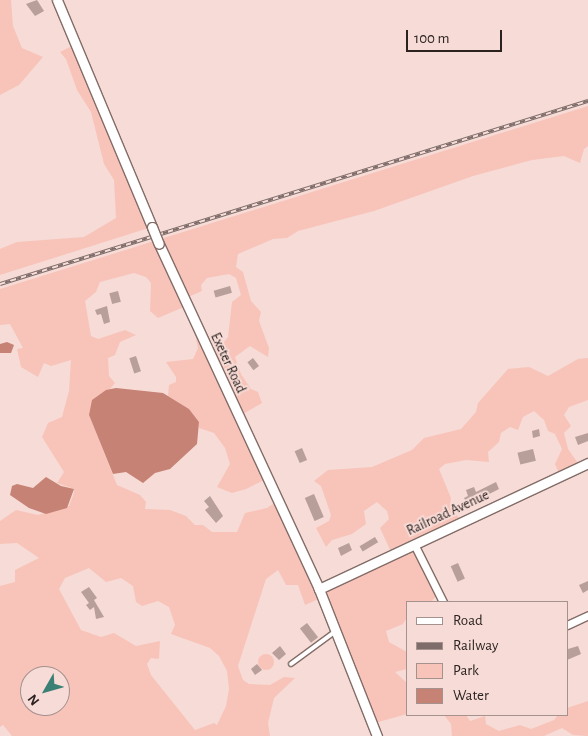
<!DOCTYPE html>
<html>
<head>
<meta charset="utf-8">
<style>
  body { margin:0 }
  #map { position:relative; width:588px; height:736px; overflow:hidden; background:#f6dbd6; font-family:"Alegreya Sans",sans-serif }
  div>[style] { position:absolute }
  .green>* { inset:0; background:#f8c4b9 }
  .round { border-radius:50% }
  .water>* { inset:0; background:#c68275 }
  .building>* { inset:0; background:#b89f9a; transform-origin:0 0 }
  .roads { filter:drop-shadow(1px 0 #836c67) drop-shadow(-1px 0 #836c67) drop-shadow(0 1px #836c67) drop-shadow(0 -1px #836c67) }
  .service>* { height:4px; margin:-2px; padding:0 2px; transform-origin:2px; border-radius:2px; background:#fff }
  .minor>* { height:7px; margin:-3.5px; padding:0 3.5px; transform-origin:3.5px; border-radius:3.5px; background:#fff }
  .tertiary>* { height:9px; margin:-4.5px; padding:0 4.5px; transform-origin:4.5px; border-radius:4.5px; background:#fff }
  .rail>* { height:4px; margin-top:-2px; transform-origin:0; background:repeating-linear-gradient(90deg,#f6dbd6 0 5.5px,#7d6c69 0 11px); box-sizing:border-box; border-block:1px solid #7d6c69 }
  .bridges { filter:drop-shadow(1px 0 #836c67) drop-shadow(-1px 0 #836c67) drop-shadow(0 1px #836c67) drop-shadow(0 -1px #836c67) }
  .tertiary-bridge>* { height:9px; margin:-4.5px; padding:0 4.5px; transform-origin:4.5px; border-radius:4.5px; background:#fff }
  span { translate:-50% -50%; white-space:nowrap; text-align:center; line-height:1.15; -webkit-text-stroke:4px #f6dbd6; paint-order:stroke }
  .street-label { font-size:14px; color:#2c2321 }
  .legend { position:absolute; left:406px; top:601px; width:162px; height:115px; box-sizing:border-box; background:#f6dbd6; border:1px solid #a5918e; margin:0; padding:6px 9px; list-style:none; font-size:15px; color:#2c2321 }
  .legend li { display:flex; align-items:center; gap:10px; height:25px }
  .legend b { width:25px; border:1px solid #a5918e }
  .north { position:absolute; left:20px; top:666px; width:50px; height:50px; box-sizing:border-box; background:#f6dbd6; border:1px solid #a5918e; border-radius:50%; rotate:232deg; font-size:14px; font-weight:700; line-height:20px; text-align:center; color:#2c2321 }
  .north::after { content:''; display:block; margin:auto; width:18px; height:22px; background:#3b8075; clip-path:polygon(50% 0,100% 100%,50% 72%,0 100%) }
  .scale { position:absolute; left:406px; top:30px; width:96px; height:22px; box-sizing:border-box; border:2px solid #2c2321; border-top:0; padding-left:6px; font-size:15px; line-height:18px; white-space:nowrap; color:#2c2321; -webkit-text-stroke:4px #f6dbd6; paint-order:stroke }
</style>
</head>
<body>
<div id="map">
  <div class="green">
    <div style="clip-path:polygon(0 0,11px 0,13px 26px,22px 48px,43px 57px,19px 85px,0 95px)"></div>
    <div style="clip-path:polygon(76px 44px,155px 226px,0 275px,0 249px,17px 242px,84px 237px,116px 218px,114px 180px,104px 164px,91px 112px,77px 90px,66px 59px,60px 52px)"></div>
    <div style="clip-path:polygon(evenodd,588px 106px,588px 146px,584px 149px,580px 163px,564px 156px,532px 160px,473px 176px,374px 211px,298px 231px,287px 238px,273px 239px,238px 254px,236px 267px,243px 272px,251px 301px,261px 312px,259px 321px,269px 348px,268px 357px,250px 346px,235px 357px,241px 374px,251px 389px,258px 392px,262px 403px,241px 415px,268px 478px,246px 489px,232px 493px,217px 487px,230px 464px,225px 448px,214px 433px,199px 428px,199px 422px,189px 409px,168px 396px,169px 385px,176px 382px,176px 377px,166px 362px,193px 359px,198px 348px,194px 328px,211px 348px,223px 343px,228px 337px,232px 302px,241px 295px,236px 278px,229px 274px,207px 278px,201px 285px,202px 291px,188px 297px,191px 304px,158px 318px,150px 311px,151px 283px,146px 277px,134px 273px,100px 282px,96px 292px,85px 301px,91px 336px,98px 339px,125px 330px,136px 335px,120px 342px,115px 355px,108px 358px,109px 376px,115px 383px,89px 415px,117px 485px,140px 495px,146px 502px,145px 509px,170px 510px,186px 516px,195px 525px,203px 525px,212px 532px,237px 532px,245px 513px,267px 508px,279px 500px,319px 585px,392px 554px,380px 528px,389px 519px,387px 511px,377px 502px,364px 511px,366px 524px,352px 534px,332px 540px,326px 547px,316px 528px,329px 521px,331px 515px,321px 486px,314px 481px,328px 470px,372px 467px,412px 450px,424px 438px,461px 429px,476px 412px,478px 403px,508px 369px,529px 367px,548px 376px,578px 359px,588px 358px,588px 400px,569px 407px,564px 415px,571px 426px,564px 433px,568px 449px,580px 466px,560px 476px,555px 464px,562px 449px,555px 434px,548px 431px,544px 420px,534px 411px,523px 417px,518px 430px,510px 427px,501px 433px,499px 442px,488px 452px,489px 462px,466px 460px,445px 464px,439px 469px,451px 498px,450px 508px,462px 521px,417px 544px,438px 594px,431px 602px,407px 602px,407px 618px,403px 624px,386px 631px,389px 642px,407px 652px,407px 669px,395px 672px,407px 683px,407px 714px,375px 723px,323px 597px,305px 605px,298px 585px,286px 585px,278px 570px,266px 579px,238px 666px,243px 680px,249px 684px,270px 685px,284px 677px,295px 678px,274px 698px,268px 723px,270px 736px,12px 736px,3px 725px,0 727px,0 586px,15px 582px,15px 570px,39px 558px,17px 543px,0 544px,0 521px,16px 510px,38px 515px,69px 506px,74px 493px,74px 489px,57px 483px,64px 472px,42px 437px,48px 423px,62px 417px,69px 391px,71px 360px,51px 366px,44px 363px,38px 377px,21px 367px,17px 349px,23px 348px,10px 324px,0 325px,0 289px,588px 106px,89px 568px,106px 582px,121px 578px,133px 586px,136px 602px,142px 606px,158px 601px,169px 607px,175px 625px,171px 634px,210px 648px,219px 656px,227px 671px,229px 689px,226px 706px,217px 725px,214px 723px,195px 730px,151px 675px,147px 664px,151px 658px,159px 659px,160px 641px,136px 646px,114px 633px,101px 637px,81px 630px,59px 589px,65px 578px,89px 568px,588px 106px,30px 676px,60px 676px,60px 706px,30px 706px,30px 676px)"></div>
    <div class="round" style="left:258px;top:654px;width:16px;height:16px"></div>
    <div style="clip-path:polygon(588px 701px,588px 736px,573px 735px,562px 728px,544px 736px,452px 736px,451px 724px,444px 715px,466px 715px,470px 721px,485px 716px,486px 724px,499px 731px,520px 725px,531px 729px,554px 720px,558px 715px,567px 715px,567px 708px)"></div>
  </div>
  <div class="water">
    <div style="clip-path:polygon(7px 342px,14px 345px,11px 353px,0 353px,0 344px)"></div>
    <div style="clip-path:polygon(116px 388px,163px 393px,189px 409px,199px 422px,197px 444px,170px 469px,155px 473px,143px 483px,126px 472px,113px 474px,89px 415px,92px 400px,106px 390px)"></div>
    <div style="clip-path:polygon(46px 477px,61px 486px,74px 489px,67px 508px,46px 514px,29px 508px,10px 495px,12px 486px,17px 484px,33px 488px)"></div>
  </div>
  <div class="building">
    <div style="clip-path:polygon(37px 0,44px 11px,35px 16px,26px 4px)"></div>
    <div style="left:230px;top:286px;width:7px;height:17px;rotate:74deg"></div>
    <div style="left:118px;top:291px;width:11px;height:9px;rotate:75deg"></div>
    <div style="clip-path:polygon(107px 306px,110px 322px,104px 324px,101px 314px,97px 315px,95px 310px)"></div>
    <div style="left:136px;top:356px;width:16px;height:7px;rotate:72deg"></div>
    <div style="left:253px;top:358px;width:10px;height:7px;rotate:53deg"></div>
    <div style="clip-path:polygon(539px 429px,540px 436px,533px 438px,532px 431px)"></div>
    <div style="clip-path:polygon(588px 433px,588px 441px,578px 445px,575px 437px)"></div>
    <div style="left:302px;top:448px;width:13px;height:8px;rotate:67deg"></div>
    <div style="left:533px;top:449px;width:12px;height:16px;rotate:76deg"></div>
    <div style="clip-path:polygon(496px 482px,499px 489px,468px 505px,464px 498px,468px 496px,466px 490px,474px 487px,476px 492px)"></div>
    <div style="left:314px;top:494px;width:25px;height:10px;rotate:67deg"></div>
    <div style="clip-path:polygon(210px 496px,223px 516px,216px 523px,205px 510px,209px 507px,204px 501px)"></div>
    <div style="left:375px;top:537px;width:6px;height:18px;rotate:59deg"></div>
    <div style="clip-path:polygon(349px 543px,352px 550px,341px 556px,338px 548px)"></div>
    <div style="left:458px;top:563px;width:17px;height:8px;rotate:66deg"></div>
    <div style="clip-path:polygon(588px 581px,588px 590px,583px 593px,579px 585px)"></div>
    <div style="clip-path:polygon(89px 587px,97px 598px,94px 600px,104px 617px,96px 619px,94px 607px,90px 610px,86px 605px,89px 603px,81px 592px)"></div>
    <div style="left:307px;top:623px;width:18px;height:9px;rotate:52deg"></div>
    <div style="clip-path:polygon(280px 646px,286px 654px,279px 660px,272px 653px)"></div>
    <div style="clip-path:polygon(578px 646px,581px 654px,567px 660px,568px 649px)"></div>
    <div style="clip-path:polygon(257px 664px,262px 670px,255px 675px,251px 669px)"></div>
  </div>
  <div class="roads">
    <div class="service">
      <div style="left:291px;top:664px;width:56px;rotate:-36.3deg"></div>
    </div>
    <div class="minor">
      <div style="left:414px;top:544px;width:65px;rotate:63.4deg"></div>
      <div style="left:567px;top:625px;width:23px;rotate:-25deg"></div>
    </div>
    <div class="tertiary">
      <div style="left:57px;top:0;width:246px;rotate:67.3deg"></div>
      <div style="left:159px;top:244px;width:380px;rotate:65.1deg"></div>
      <div style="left:319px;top:589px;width:158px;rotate:68.5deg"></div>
      <div style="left:319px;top:589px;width:297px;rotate:-25.1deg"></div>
    </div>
  </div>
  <div class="rail">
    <div style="left:0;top:284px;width:616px;rotate:-17.29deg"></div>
  </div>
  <div class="bridges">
    <div class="tertiary-bridge">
      <div style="left:152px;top:227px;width:18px;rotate:68deg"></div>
    </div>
  </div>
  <div class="street-label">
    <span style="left:228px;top:363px;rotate:65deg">Exeter Road</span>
    <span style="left:448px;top:513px;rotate:-25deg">Railroad Avenue</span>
  </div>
  <ul class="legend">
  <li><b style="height:6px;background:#fff"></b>Road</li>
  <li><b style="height:6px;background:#7d6c69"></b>Railway</li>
  <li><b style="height:14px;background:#f8c4b9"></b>Park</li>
  <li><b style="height:14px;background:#c68275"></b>Water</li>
  </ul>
  <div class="north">N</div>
  <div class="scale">100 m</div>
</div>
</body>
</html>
